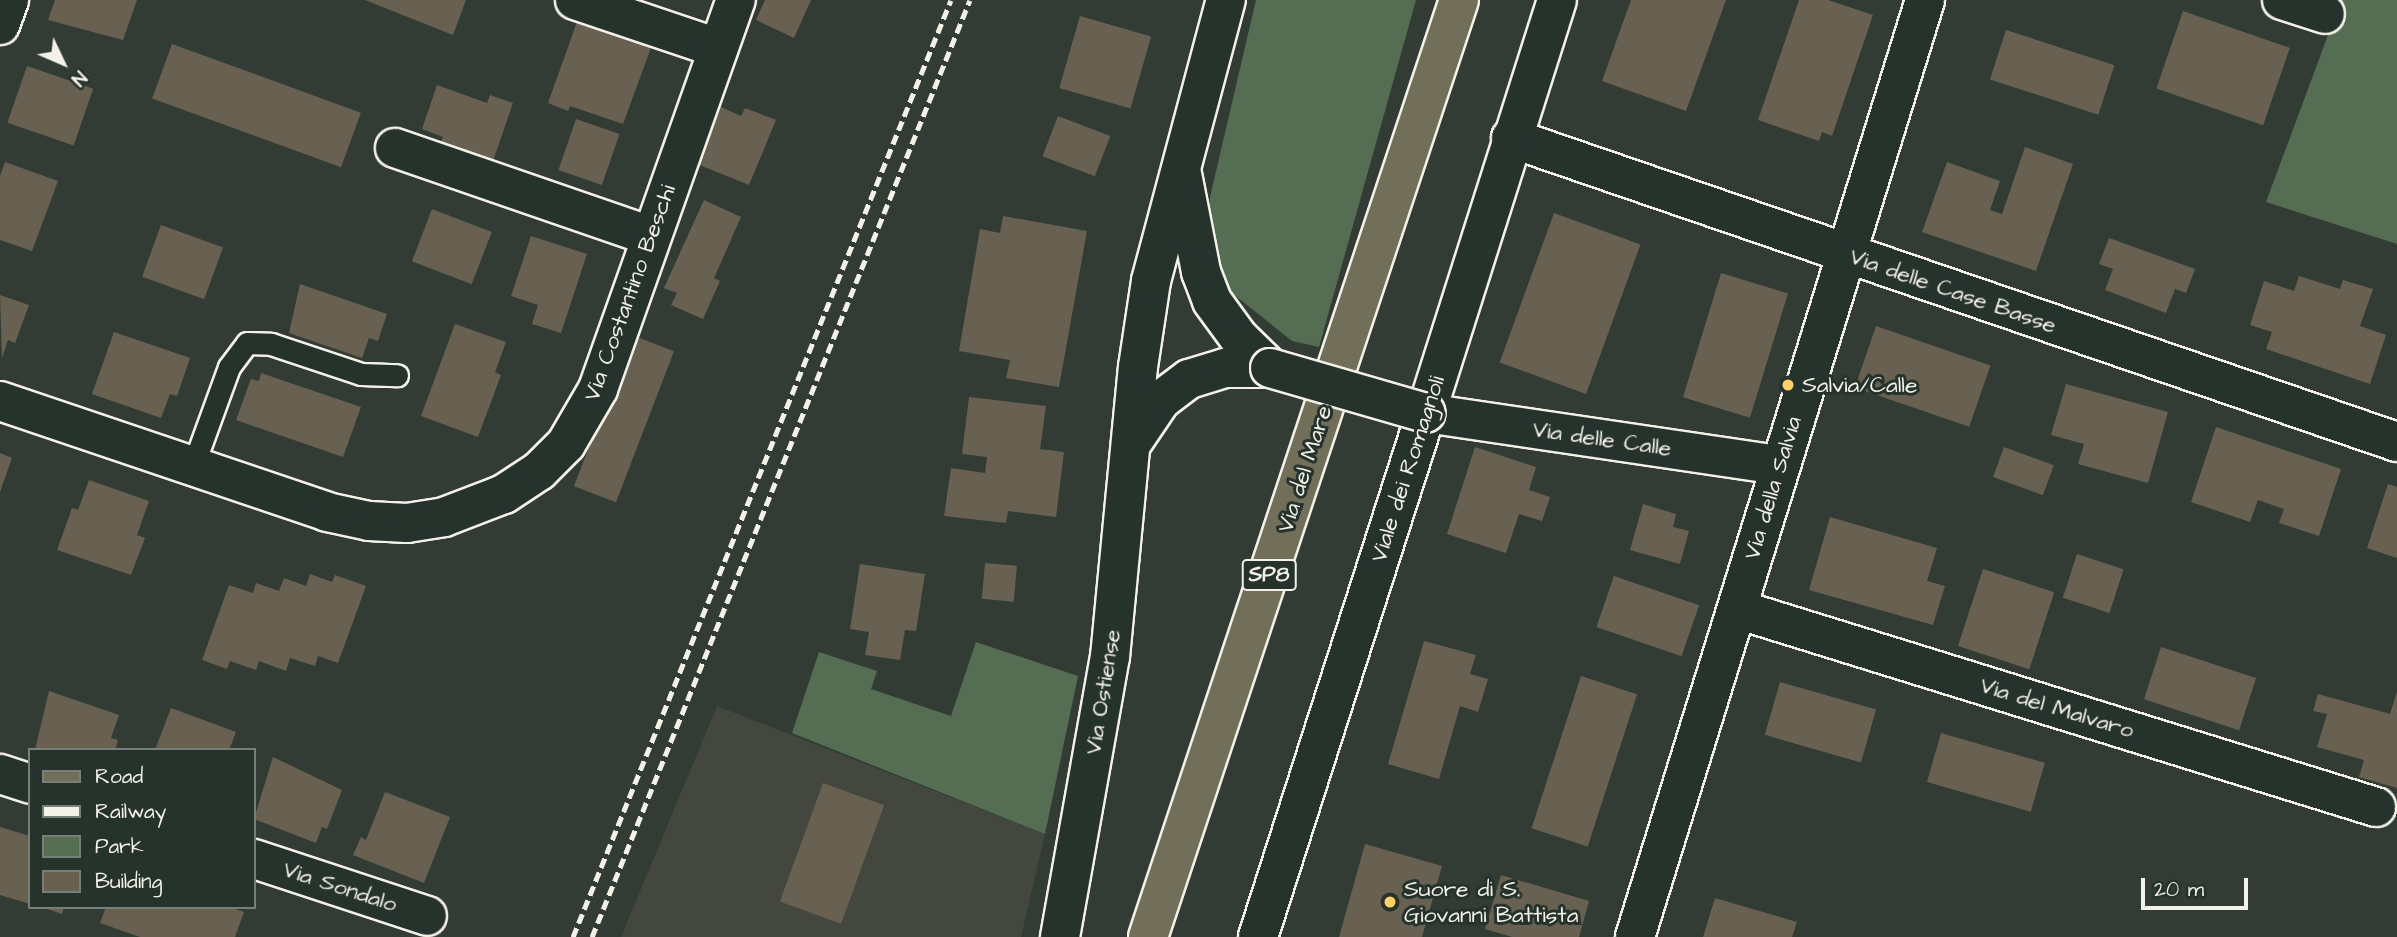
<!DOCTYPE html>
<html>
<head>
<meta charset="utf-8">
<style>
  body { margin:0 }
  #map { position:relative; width:2397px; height:937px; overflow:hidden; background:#333c34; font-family:"Architects Daughter",sans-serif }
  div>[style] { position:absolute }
  .built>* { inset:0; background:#43473d }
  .green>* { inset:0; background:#546d53 }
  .building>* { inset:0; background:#686151; transform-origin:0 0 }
  .roads { filter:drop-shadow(2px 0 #f4f1e8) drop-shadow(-2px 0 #f4f1e8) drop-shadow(0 2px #f4f1e8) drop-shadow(0 -2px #f4f1e8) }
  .lane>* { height:21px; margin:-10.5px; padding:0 10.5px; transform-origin:10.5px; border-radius:10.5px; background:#26332d }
  .street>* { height:38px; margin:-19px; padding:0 19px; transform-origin:19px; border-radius:19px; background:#26332d }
  .secondary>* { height:38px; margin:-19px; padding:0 19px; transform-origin:19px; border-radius:19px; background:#26332d }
  .primary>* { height:38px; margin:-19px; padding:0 19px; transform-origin:19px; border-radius:19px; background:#716e59 }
  .rail>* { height:5px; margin-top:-2.5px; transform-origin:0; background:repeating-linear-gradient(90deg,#f4f1e8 0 10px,transparent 0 15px) }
  .bridges { filter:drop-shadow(2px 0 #f4f1e8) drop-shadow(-2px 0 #f4f1e8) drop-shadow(0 2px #f4f1e8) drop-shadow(0 -2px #f4f1e8) }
  .secondary-bridge>* { height:38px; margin:-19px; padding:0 19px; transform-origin:19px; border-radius:19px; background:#26332d }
  .dots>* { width:19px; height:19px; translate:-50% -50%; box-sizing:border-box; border:4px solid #26332d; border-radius:50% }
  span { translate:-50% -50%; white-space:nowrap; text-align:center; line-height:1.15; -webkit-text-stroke:6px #26332d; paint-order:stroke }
  .shield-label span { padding:2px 5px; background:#26332d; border:2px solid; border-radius:5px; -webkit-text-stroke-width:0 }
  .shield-label { font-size:21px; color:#f4f1e8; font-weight:700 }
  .street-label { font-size:23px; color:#f4f1e8 }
  .poi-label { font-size:23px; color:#f4f1e8 }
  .left { translate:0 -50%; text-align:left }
  .legend { position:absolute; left:28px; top:748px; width:228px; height:161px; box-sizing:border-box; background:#26332d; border:2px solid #787f78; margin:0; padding:9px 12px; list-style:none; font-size:21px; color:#f4f1e8 }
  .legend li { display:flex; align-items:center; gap:14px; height:35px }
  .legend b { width:35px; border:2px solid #787f78 }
  .north { position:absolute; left:28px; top:28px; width:70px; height:70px; -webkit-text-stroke:5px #26332d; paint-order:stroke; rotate:134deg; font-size:19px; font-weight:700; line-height:28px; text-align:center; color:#f4f1e8 }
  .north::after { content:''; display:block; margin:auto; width:24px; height:32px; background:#f4f1e8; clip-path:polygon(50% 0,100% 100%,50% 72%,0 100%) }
  .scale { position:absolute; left:2141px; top:878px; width:107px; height:32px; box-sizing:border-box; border:4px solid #f4f1e8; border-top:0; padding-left:9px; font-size:21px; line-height:24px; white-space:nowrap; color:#f4f1e8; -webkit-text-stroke:5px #26332d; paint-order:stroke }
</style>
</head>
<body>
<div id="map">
  <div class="built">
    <div style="clip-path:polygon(717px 706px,1045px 834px,1021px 937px,621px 937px)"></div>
  </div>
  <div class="green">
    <div style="clip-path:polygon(1256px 0,1416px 0,1319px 347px,1292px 341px,1227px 289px,1210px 245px,1210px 197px)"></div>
    <div style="clip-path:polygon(2341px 0,2397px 0,2397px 244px,2266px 202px)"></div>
    <div style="clip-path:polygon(976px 642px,1078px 676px,1045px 834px,792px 733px,819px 652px,877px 671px,871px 689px,951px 716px)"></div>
  </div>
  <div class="building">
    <div style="clip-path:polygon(55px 0,137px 0,123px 40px,48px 20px)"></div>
    <div style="clip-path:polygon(365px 0,466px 0,453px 35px)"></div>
    <div style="clip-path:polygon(765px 0,811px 0,794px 38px,756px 20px)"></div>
    <div style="clip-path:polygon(1631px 0,1726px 0,1686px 111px,1602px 81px)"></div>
    <div style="clip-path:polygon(1799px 0,1828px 0,1873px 15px,1832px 136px,1822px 132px,1819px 141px,1758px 120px)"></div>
    <div style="clip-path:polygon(582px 8px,656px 34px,623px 124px,570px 106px,568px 111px,548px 103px)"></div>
    <div style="left:2183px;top:11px;width:113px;height:82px;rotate:19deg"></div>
    <div style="left:1080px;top:16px;width:74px;height:75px;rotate:16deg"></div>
    <div style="left:2006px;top:30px;width:114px;height:52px;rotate:18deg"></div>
    <div style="left:172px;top:44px;width:201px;height:58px;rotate:20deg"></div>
    <div style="left:27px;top:66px;width:70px;height:60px;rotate:19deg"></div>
    <div style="clip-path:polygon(437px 85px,487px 103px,490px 95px,513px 103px,493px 161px,440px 143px,443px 137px,422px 129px)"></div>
    <div style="clip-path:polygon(721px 107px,741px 116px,745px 108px,776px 120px,749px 185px,697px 164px)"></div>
    <div style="left:1058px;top:116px;width:56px;height:43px;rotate:21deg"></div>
    <div style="left:576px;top:119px;width:46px;height:54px;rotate:19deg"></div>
    <div style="clip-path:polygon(2025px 147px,2073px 164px,2036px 271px,1922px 232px,1947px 162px,2000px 181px,1990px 210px,2002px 214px)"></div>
    <div style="clip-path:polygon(5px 162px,58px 181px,32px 251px,0 240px,0 176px)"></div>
    <div style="clip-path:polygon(704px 200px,741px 217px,714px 278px,720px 281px,703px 319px,671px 305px,677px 293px,664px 288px)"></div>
    <div style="left:432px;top:209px;width:64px;height:56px;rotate:21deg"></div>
    <div style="left:1554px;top:213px;width:92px;height:159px;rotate:20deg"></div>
    <div style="clip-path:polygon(1003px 216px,1087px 231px,1059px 387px,1006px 378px,1010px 360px,959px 351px,980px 229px,1000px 233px)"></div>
    <div style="left:161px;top:225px;width:66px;height:55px;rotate:20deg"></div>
    <div style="clip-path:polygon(531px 236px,587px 254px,561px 333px,532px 324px,538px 305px,511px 296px)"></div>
    <div style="clip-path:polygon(2109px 238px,2195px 269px,2186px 293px,2175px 289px,2166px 313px,2105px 290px,2113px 269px,2099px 264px)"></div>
    <div style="left:1721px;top:273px;width:70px;height:130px;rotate:17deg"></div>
    <div style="clip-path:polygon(2299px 276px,2340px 289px,2343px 280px,2373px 289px,2360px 326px,2386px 335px,2370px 384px,2266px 349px,2272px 332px,2250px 325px,2264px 281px,2294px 291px)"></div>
    <div style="clip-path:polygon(300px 284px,387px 314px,378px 341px,369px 338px,362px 358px,289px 333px)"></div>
    <div style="clip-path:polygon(0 295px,29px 305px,15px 343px,8px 340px,2px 358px)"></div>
    <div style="clip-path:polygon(455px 324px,506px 342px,495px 372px,501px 375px,478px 437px,421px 416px)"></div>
    <div style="left:1876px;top:326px;width:121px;height:65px;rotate:19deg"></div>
    <div style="clip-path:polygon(114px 332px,190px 358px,177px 396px,170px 394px,161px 418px,92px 394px)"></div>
    <div style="left:632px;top:335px;width:45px;height:162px;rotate:21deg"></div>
    <div style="clip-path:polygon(261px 373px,361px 407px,343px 457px,236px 420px,251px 379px,259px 381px)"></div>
    <div style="clip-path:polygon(2066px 384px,2168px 412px,2148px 483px,2078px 464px,2084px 444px,2051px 435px)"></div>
    <div style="clip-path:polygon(969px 397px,1046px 406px,1040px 449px,1064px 452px,1056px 517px,1008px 511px,1006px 523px,944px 516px,951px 468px,985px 473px,987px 457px,962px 454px)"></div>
    <div style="clip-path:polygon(2216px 427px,2341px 469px,2319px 536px,2279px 523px,2284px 509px,2258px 500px,2250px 522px,2191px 502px)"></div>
    <div style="clip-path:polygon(1475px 447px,1536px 467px,1529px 490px,1550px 497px,1542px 521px,1519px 514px,1506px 553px,1447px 534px)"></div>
    <div style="left:2004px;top:447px;width:53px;height:32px;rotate:20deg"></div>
    <div style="clip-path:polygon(0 453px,12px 458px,0 492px)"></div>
    <div style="clip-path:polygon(89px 480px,149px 501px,137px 535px,145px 538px,131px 575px,57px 550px,72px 508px,78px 510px)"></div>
    <div style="clip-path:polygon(2388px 484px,2397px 487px,2397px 558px,2367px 548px)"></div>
    <div style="clip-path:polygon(1643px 504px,1676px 514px,1673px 527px,1689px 531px,1680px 564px,1630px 550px)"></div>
    <div style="clip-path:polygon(1830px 517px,1937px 548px,1927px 581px,1945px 586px,1933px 625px,1809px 590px)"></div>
    <div style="left:2077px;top:554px;width:49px;height:46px;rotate:18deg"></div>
    <div style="left:985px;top:563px;width:32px;height:36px;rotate:5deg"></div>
    <div style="clip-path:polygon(860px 564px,925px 574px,916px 631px,905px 630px,900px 660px,865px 655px,869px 632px,850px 629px)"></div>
    <div style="left:1983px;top:569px;width:75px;height:81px;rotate:18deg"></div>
    <div style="clip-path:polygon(310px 574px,332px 582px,335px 575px,366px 586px,338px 663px,318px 656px,315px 666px,290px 658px,286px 671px,259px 661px,256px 670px,230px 661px,227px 669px,202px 660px,229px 585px,253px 593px,256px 583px,279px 591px,284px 578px,306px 586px)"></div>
    <div style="left:1614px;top:576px;width:90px;height:54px;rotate:19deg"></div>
    <div style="clip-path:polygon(1424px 641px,1476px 655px,1470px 674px,1488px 679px,1478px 712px,1460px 706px,1439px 779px,1388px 764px)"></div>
    <div style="left:2161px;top:647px;width:100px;height:55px;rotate:18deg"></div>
    <div style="left:1581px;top:676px;width:59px;height:160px;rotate:18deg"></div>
    <div style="left:1780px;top:682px;width:100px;height:55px;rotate:16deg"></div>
    <div style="clip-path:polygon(49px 691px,119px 715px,111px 738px,118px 740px,115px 750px,35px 750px)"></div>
    <div style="clip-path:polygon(2397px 692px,2397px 788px,2359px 777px,2364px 760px,2317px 747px,2327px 714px,2313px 711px,2318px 694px,2390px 714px)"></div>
    <div style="clip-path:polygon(171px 708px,236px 732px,229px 750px,155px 750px)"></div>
    <div style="left:1941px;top:733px;width:108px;height:51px;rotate:16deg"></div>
    <div style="clip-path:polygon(273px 757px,342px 790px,327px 829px,322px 827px,316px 843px,254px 819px)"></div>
    <div style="left:823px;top:783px;width:65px;height:126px;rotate:20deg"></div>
    <div style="clip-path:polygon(385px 792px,450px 817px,424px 883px,353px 855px,361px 837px,366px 840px)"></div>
    <div style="clip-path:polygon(0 827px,30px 836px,30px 904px,0 895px)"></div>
    <div style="clip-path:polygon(1365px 844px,1442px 866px,1422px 937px,1339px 937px)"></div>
    <div style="clip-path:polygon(1501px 875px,1589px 901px,1579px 937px,1512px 937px,1485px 929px)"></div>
    <div style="clip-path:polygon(1715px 898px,1797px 922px,1792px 937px,1703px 937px)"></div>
    <div style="clip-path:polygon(41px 907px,64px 907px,62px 914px)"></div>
    <div style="clip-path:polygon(106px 907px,229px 907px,244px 912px,235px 937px,140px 937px,100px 923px)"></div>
  </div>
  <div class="roads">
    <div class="lane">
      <div style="left:193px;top:466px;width:105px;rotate:-70deg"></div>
      <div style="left:229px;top:367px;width:30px;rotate:-53deg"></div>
      <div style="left:247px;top:343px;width:24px;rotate:2deg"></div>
      <div style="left:271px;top:344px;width:95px;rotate:18.4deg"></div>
      <div style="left:361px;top:374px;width:36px;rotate:2deg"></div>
    </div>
    <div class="street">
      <div style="left:575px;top:0;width:151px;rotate:18.6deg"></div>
      <div style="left:2282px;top:0;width:45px;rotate:18deg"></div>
      <div style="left:1511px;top:138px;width:937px;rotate:18.94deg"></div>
      <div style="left:395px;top:148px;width:271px;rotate:19deg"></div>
      <div style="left:0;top:401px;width:345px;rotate:18.7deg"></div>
      <div style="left:327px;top:512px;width:43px;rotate:12.1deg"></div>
      <div style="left:369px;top:521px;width:38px;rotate:3deg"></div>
      <div style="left:407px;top:523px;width:37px;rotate:-9deg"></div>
      <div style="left:444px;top:517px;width:64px;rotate:-21deg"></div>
      <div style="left:504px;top:494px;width:42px;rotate:-33.3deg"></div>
      <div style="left:539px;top:471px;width:38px;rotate:-45deg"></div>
      <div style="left:566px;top:444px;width:64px;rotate:-59.8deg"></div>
      <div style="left:598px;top:389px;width:413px;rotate:-70.5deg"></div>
      <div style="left:1737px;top:609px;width:669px;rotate:17.22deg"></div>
      <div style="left:0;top:774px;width:32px;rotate:18deg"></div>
      <div style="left:254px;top:859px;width:182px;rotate:18.2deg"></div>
      <div style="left:1258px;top:937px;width:550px;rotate:-72.22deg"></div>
      <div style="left:1426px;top:413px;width:356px;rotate:8.4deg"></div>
      <div style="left:1635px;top:937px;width:981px;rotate:-72.8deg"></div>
    </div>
    <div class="secondary">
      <div style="left:0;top:25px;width:27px;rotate:-70deg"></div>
      <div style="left:1182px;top:174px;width:100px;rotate:79deg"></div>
      <div style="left:1201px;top:272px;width:31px;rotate:69deg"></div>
      <div style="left:1212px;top:301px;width:46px;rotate:53.9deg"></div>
      <div style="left:1239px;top:338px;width:43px;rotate:44.1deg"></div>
      <div style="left:1426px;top:413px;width:433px;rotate:-72.4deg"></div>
      <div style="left:1132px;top:443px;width:52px;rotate:-56deg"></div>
      <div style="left:1161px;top:400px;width:35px;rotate:-37deg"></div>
      <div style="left:1189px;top:379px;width:38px;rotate:-17deg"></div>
      <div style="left:1225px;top:368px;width:45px"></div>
      <div style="left:1060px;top:937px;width:284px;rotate:-79.9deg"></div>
      <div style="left:1110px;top:657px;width:291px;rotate:-84.5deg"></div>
      <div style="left:1138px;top:367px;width:87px;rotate:-81.4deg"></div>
      <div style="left:1151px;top:281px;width:291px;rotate:-75.1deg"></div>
    </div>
    <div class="primary">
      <div style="left:1148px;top:937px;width:987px;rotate:-71.64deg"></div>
    </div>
  </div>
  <div class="rail">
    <div style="left:573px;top:937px;width:1010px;rotate:-68.03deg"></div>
    <div style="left:592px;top:937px;width:1010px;rotate:-68.03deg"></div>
  </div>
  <div class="bridges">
    <div class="secondary-bridge">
      <div style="left:1270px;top:368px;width:162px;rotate:16.1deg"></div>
    </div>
  </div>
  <div class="dots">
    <div style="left:1788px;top:385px;background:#ffd166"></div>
    <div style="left:1390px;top:902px;background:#ffd166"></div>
  </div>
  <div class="shield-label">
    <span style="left:1269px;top:575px">SP8</span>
  </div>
  <div class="street-label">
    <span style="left:1953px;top:291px;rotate:19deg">Via delle Case Basse</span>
    <span style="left:630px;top:293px;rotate:-70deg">Via Costantino Beschi</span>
    <span style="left:1602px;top:439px;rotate:8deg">Via delle Calle</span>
    <span style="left:1305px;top:469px;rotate:-72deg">Via del Mare</span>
    <span style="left:1408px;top:469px;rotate:-72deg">Viale dei Romagnoli</span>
    <span style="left:1773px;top:488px;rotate:-73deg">Via della Salvia</span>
    <span style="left:1103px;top:692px;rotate:-81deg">Via Ostiense</span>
    <span style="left:2057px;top:708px;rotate:17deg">Via del Malvaro</span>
    <span style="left:340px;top:887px;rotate:18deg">Via Sondalo</span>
  </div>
  <div class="poi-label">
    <span class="left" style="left:1802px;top:385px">Salvia/Calle</span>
    <span class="left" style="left:1404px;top:902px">Suore di S.<br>Giovanni Battista</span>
  </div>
  <ul class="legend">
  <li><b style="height:9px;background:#716e59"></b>Road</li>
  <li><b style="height:9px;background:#f4f1e8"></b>Railway</li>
  <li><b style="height:19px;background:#546d53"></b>Park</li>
  <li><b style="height:19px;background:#686151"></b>Building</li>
  </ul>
  <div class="north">N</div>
  <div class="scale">20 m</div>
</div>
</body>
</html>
